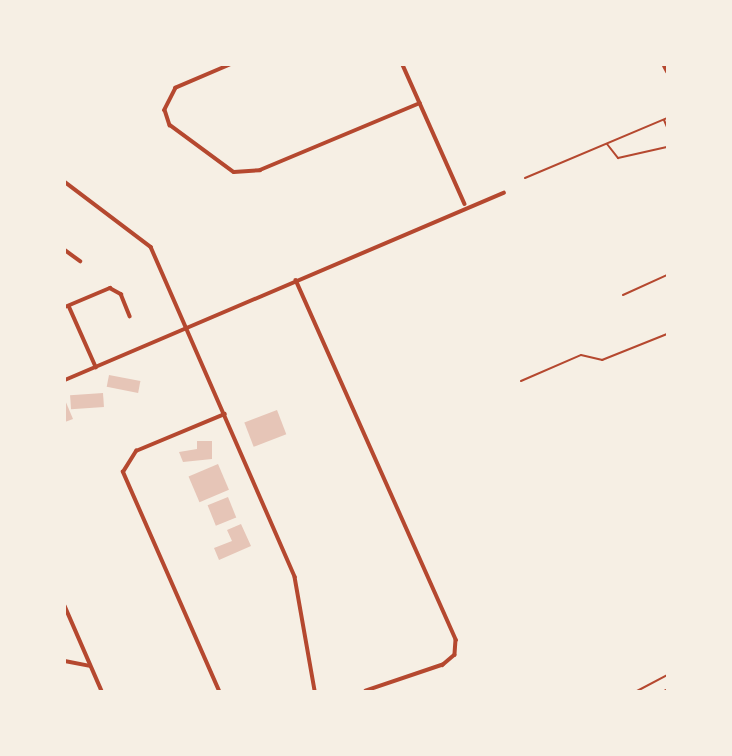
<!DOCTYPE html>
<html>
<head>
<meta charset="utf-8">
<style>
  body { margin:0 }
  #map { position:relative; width:732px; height:756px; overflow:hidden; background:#f6efe4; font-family:"Exo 2",sans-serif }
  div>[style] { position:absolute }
  .building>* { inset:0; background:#e6c5b7; transform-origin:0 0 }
  .service>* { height:2px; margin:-1px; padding:0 1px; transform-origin:1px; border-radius:1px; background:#b5482f }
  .minor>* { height:3.5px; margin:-1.75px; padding:0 1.75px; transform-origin:1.75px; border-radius:1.75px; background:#b5482f }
  .primary>* { height:5px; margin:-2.5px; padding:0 2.5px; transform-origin:2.5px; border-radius:2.5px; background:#b5482f }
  span { translate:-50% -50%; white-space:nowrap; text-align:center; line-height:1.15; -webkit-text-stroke:7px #f6efe4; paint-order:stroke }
  .frame { position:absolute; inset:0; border:66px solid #f6efe4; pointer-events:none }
</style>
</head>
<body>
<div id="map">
  <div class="building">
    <div style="left:109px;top:375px;width:32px;height:12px;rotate:11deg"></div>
    <div style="left:103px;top:393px;width:14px;height:33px;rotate:86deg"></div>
    <div style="clip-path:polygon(65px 400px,73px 419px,65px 422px)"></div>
    <div style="left:277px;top:410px;width:26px;height:35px;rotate:69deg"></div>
    <div style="clip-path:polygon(197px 441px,212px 441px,212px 459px,183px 462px,179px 452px,197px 449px)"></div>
    <div style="left:218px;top:464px;width:28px;height:32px;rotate:67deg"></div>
    <div style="left:228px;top:497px;width:22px;height:22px;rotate:68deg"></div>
    <div style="clip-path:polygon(241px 524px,251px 546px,219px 560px,214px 548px,232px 541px,227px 530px)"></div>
  </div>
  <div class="service">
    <div style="left:664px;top:120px;width:8px;rotate:67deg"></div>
    <div style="left:607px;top:144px;width:18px;rotate:52deg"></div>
    <div style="left:618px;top:158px;width:50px;rotate:-12.7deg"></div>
    <div style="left:525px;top:178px;width:154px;rotate:-22.9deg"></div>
    <div style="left:623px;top:295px;width:48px;rotate:-24.4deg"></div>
    <div style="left:521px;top:381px;width:65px;rotate:-23.4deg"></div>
    <div style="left:581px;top:355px;width:22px;rotate:13deg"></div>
    <div style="left:602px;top:360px;width:70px;rotate:-21.8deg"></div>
    <div style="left:637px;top:691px;width:34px;rotate:-28deg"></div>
  </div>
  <div class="minor">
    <div style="left:230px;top:65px;width:59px;rotate:156.9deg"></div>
    <div style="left:176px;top:88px;width:25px;rotate:117deg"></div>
    <div style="left:165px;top:110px;width:16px;rotate:72deg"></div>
    <div style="left:170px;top:125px;width:79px;rotate:36.3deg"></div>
    <div style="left:234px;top:172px;width:26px;rotate:-4deg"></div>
    <div style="left:260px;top:170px;width:173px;rotate:-22.7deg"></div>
    <div style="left:403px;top:65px;width:152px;rotate:66deg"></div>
    <div style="left:65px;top:182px;width:108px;rotate:37.1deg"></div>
    <div style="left:151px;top:247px;width:360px;rotate:66.4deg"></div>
    <div style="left:295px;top:577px;width:116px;rotate:80deg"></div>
    <div style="left:65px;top:250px;width:19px;rotate:36deg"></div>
    <div style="left:296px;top:280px;width:394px;rotate:66deg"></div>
    <div style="left:456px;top:640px;width:15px;rotate:94deg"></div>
    <div style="left:455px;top:655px;width:16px;rotate:140deg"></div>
    <div style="left:443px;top:665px;width:81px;rotate:161.3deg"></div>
    <div style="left:69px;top:306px;width:67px;rotate:66.1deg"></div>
    <div style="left:65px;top:307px;width:49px;rotate:-22.9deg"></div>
    <div style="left:110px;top:288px;width:13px;rotate:29deg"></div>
    <div style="left:121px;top:294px;width:24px;rotate:68deg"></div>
    <div style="left:65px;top:380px;width:477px;rotate:-23.1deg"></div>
    <div style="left:65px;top:606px;width:93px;rotate:66.5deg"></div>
    <div style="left:65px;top:661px;width:25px;rotate:11deg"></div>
    <div style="left:219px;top:691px;width:239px;rotate:-113.7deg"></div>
    <div style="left:123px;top:472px;width:25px;rotate:-58deg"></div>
    <div style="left:136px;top:451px;width:96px;rotate:-22.6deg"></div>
    <div style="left:666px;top:691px;width:1px"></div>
  </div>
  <div class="primary">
    <div style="left:664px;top:65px;width:7px;rotate:63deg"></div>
  </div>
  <div class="frame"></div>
</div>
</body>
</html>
